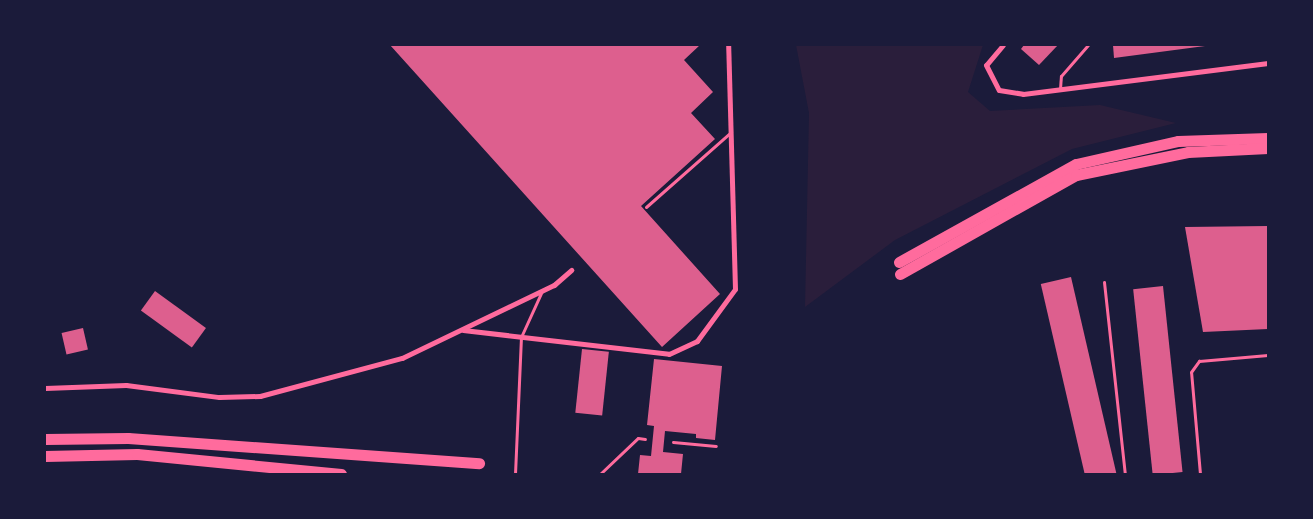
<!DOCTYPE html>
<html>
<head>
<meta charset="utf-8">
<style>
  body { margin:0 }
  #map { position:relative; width:1313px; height:519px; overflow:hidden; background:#1b1b3a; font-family:"Sofia Sans Condensed",sans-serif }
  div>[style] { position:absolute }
  .green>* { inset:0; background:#2a1e3b }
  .building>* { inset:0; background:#dd5f8e; transform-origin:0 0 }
  .service>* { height:3px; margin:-1.5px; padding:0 1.5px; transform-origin:1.5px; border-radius:1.5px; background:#ff6b9d }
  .minor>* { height:5px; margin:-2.5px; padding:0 2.5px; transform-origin:2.5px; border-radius:2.5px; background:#ff6b9d }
  .primary>* { height:11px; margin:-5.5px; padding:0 5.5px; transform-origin:5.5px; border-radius:5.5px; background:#ff6b9d }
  span { translate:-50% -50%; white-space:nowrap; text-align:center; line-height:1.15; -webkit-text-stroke:4px #1b1b3a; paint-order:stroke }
  .frame { position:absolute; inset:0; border:46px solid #1b1b3a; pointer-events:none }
</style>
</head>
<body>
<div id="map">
  <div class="green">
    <div style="clip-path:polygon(796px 45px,983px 45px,968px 92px,990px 111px,1100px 105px,1176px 123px,1072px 149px,895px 240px,805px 307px,809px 113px)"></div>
  </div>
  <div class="building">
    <div style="clip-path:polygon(390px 45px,700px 45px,684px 60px,713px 92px,691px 113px,715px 139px,641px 206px,720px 294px,662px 347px)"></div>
    <div style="clip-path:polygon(1024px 45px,1058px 45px,1039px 65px,1021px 49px)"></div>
    <div style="clip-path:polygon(1113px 45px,1204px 45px,1205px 46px,1114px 58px)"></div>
    <div style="clip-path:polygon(1268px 226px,1268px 329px,1203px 332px,1185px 227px)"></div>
    <div style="left:1071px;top:277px;width:202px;height:31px;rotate:77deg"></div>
    <div style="left:1163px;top:286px;width:187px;height:30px;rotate:84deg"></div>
    <div style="left:155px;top:291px;width:63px;height:24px;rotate:36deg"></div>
    <div style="left:83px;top:328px;width:22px;height:22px;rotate:77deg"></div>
    <div style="left:582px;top:349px;width:27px;height:64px;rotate:6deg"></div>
    <div style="clip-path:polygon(654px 359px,722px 366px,715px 440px,696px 438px,696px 434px,665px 431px,663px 452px,683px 454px,681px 474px,638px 474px,640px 455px,651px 456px,654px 426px,647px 425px)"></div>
  </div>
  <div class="service">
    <div style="left:1060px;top:89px;width:13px;rotate:-86deg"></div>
    <div style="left:1061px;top:76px;width:41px;rotate:-48.9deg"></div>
    <div style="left:646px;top:207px;width:112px;rotate:-41.4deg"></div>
    <div style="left:1104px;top:282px;width:193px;rotate:83.8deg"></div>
    <div style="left:673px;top:442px;width:43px;rotate:5.3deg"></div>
    <div style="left:515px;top:474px;width:137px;rotate:-87.5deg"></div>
    <div style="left:521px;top:337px;width:51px;rotate:-65.5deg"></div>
    <div style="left:600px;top:474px;width:52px;rotate:-43.5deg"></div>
    <div style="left:638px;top:438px;width:7px;rotate:8deg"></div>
    <div style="left:1200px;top:474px;width:102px;rotate:-95deg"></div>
    <div style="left:1191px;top:372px;width:14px;rotate:-54deg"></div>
    <div style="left:1199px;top:361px;width:69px;rotate:-5deg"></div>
  </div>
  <div class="minor">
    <div style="left:1003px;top:45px;width:26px;rotate:130deg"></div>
    <div style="left:986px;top:65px;width:28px;rotate:63deg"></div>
    <div style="left:999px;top:90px;width:24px;rotate:9deg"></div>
    <div style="left:1023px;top:94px;width:247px;rotate:-7.2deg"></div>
    <div style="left:463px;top:330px;width:207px;rotate:6.6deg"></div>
    <div style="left:669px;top:354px;width:31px;rotate:-25deg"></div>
    <div style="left:697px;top:341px;width:64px;rotate:-53.8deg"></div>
    <div style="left:735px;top:289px;width:244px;rotate:-91.6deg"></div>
    <div style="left:45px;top:388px;width:81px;rotate:-2.1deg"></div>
    <div style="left:126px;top:385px;width:94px;rotate:7.4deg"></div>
    <div style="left:219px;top:397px;width:41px;rotate:-1.4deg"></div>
    <div style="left:260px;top:396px;width:147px;rotate:-15deg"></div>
    <div style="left:402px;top:358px;width:169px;rotate:-25.7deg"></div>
    <div style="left:554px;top:285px;width:23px;rotate:-41deg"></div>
  </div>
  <div class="primary">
    <div style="left:899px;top:262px;width:202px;rotate:-29deg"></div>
    <div style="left:1076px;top:164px;width:105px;rotate:-12.7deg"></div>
    <div style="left:1178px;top:141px;width:90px;rotate:-1.9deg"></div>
    <div style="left:900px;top:274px;width:202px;rotate:-29.4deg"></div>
    <div style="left:1076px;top:175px;width:114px;rotate:-11.6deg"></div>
    <div style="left:1188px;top:152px;width:80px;rotate:-2.9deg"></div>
    <div style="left:45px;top:439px;width:83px;rotate:-0.7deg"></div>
    <div style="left:128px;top:438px;width:352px;rotate:4.1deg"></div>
    <div style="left:45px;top:456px;width:92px;rotate:-1.2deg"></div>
    <div style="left:137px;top:454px;width:205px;rotate:5.6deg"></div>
  </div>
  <div class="frame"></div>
</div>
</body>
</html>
